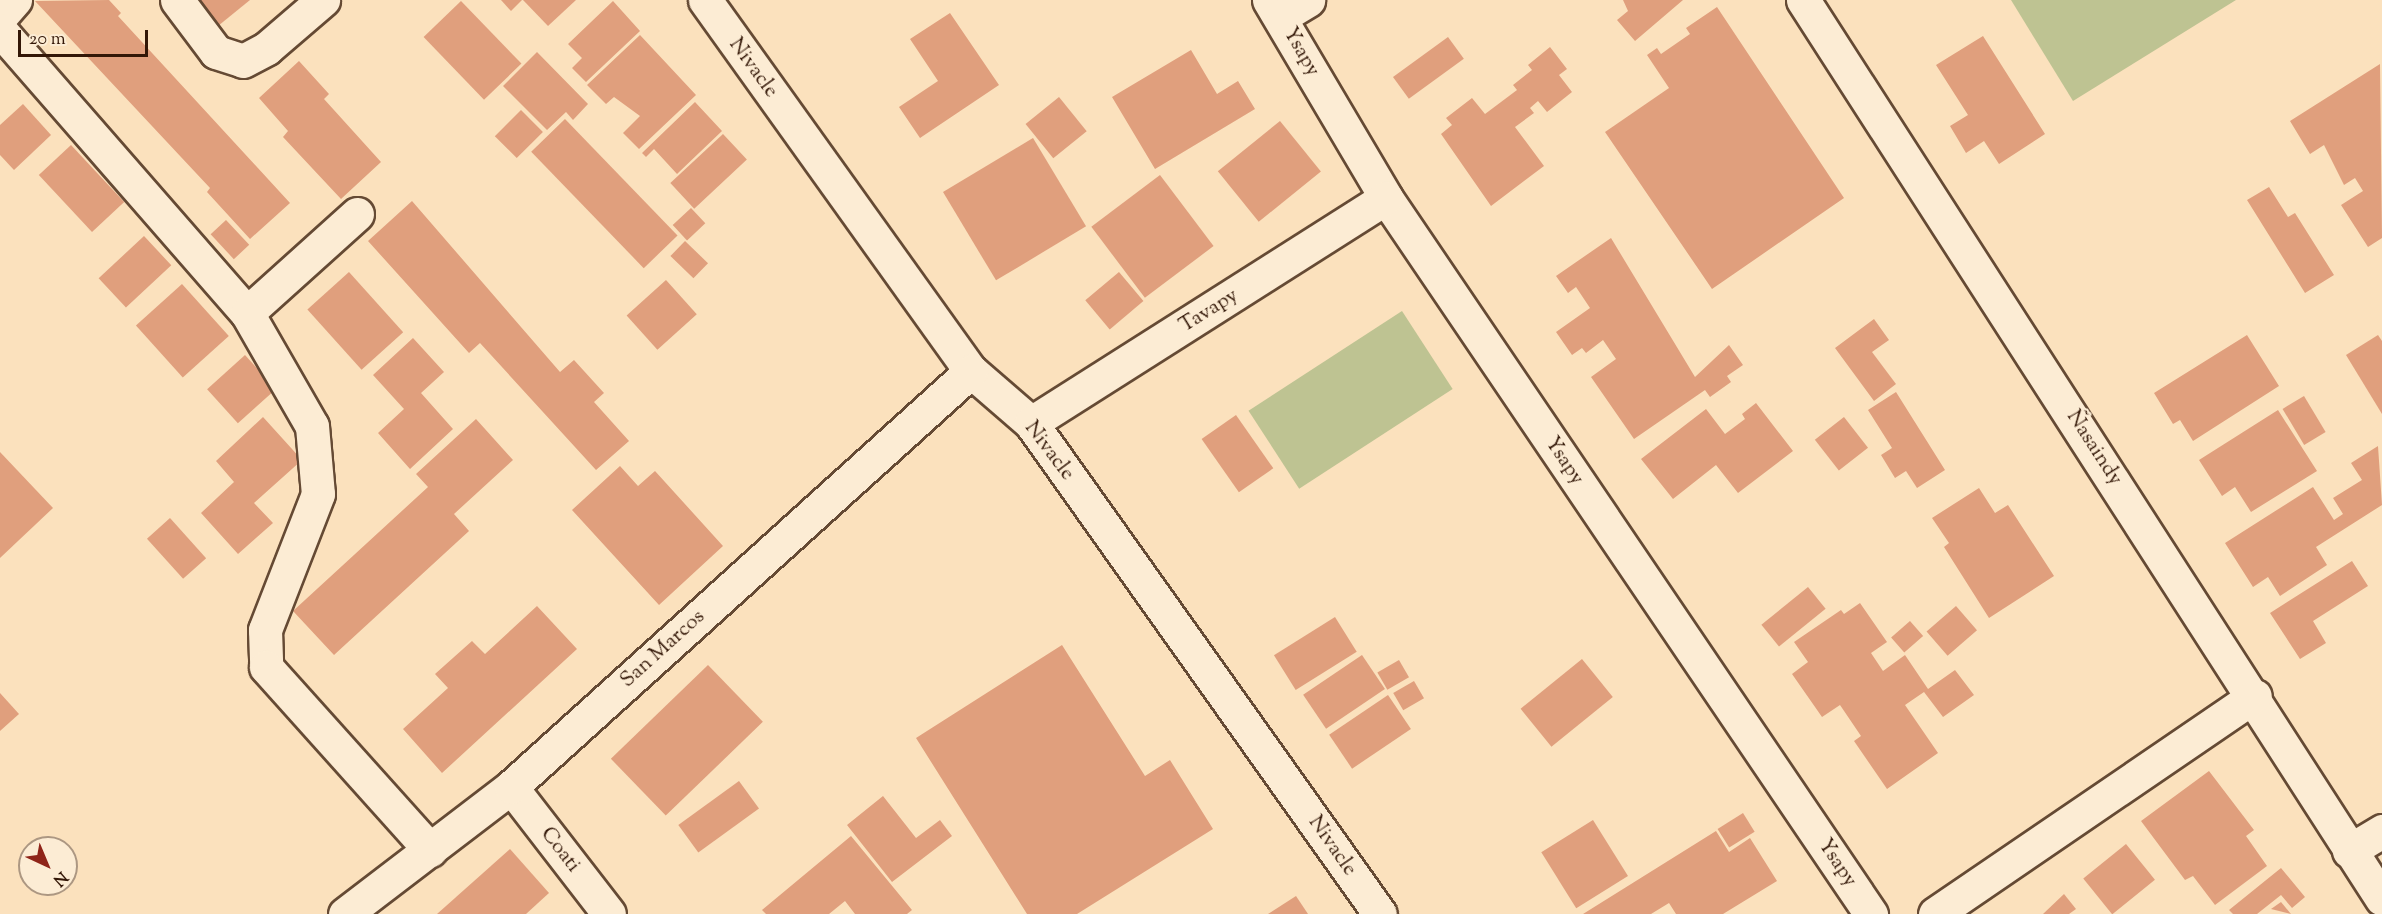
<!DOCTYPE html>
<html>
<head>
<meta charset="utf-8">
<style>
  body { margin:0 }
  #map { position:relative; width:2382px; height:914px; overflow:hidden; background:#fbe1bd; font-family:"Sorts Mill Goudy",serif }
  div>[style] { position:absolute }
  .green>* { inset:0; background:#bec392; transform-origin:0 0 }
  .building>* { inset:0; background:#e09f7d; transform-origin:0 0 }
  .roads { filter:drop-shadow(2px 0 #654a34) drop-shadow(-2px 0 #654a34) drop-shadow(0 2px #654a34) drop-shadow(0 -2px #654a34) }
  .street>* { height:33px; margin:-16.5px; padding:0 16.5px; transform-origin:16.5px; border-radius:16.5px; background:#fcecd4 }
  span { translate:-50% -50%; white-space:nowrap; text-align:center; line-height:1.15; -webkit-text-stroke:4.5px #fcecd4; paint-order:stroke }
  .street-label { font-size:21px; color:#331707 }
  .north { position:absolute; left:18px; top:836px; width:60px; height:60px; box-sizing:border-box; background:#fcecd4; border:2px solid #ac9782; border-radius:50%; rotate:136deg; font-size:16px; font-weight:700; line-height:24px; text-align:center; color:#331707 }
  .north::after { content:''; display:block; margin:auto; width:21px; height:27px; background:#8f2418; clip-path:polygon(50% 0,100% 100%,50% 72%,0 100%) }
  .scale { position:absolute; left:18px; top:30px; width:130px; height:27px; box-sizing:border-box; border:3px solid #331707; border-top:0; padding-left:8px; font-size:18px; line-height:21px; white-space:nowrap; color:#331707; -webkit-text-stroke:4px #fcecd4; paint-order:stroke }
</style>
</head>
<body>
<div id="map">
  <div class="green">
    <div style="clip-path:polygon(2011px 0,2236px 0,2073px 101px)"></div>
    <div style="left:1402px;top:311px;width:93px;height:183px;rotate:57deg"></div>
  </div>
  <div class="building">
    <div style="clip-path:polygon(109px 0,121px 13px,118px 16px,290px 203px,250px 239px,207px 192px,210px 188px,35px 1px)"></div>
    <div style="clip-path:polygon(196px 0,250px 0,218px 26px)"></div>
    <div style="clip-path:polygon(501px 0,522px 0,511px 11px)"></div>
    <div style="clip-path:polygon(523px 0,576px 0,548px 26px)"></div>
    <div style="clip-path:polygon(1623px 0,1683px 0,1635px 41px,1617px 20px,1628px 11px)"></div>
    <div style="left:461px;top:1px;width:87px;height:52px;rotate:46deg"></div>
    <div style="clip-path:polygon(613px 1px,640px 31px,586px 82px,572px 68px,582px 58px,568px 44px)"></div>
    <div style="clip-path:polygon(1717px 7px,1844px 198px,1712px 289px,1605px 132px,1669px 88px,1647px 55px,1657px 48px,1661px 54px,1690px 34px,1686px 28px)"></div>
    <div style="clip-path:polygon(950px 13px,999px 85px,920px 138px,899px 107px,938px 81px,910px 39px)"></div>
    <div style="clip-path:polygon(640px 35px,696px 95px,639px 149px,623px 133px,640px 116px,614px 97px,606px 104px,587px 85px)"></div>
    <div style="clip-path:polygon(1983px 36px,2045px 134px,1999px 164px,1984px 141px,1966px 153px,1950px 126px,1968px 115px,1936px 65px)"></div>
    <div style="left:1448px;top:37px;width:27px;height:68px;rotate:54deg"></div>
    <div style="clip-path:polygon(1550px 47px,1567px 69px,1559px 75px,1572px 92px,1547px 112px,1538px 101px,1530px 108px,1534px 113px,1515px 127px,1544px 166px,1491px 206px,1441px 134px,1452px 125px,1446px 118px,1472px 98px,1485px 114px,1517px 90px,1513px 85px,1532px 70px,1528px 65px)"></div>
    <div style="clip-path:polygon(1191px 50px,1217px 94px,1238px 81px,1255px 109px,1155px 169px,1112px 97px)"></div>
    <div style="clip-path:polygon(537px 52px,588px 104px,573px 120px,566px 112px,547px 130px,503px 86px)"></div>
    <div style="clip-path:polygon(299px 61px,329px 94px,324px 99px,381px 162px,341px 199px,283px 137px,288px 131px,259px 98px)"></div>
    <div style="clip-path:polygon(2380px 64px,2382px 238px,2368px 247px,2341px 205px,2363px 191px,2355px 178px,2344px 185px,2324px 145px,2310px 154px,2290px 121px)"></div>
    <div style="left:1059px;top:97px;width:44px;height:43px;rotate:51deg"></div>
    <div style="clip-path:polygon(695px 102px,722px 131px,677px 174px,654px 149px,646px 157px,642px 153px)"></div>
    <div style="clip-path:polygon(23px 104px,51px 135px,14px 170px,0 155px,0 125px)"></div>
    <div style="left:521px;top:110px;width:31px;height:37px;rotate:45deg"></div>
    <div style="left:565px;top:119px;width:162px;height:47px;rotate:46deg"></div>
    <div style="left:1280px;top:121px;width:65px;height:80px;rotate:51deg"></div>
    <div style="left:723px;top:134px;width:35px;height:72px;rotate:47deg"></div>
    <div style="left:1033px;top:138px;width:103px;height:105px;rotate:59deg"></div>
    <div style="left:71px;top:145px;width:78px;height:44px;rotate:47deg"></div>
    <div style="left:1160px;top:175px;width:89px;height:86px;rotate:53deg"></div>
    <div style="clip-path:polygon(2269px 187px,2288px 217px,2295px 213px,2334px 275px,2305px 293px,2247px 200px)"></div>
    <div style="clip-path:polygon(412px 201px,560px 372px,574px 360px,604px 393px,594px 402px,629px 441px,596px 470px,480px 343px,469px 353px,368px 241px)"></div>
    <div style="left:691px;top:208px;width:21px;height:25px;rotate:47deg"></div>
    <div style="left:226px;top:220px;width:34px;height:21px;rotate:47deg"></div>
    <div style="left:144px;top:236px;width:40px;height:62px;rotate:47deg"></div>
    <div style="clip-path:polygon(1611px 238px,1695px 377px,1729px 345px,1743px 365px,1727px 376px,1731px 382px,1710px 397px,1705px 390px,1634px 439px,1591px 377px,1616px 359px,1603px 340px,1586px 353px,1582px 348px,1572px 355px,1556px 332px,1590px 308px,1576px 287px,1568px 293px,1556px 276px)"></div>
    <div style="left:685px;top:241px;width:32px;height:21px;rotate:44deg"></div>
    <div style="left:349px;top:272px;width:81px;height:56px;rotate:48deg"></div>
    <div style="left:1119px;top:272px;width:38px;height:44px;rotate:50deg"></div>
    <div style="left:666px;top:280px;width:46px;height:53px;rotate:48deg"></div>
    <div style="left:182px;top:284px;width:70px;height:62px;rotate:48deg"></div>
    <div style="clip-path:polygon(1874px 319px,1889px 340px,1872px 352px,1896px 384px,1874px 401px,1835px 348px)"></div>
    <div style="clip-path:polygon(2247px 335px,2279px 386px,2193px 441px,2180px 420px,2173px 424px,2154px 393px)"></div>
    <div style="clip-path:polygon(2378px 335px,2382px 341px,2382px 414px,2346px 355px)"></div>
    <div style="clip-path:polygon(413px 338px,444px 372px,421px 393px,453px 429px,410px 469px,378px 433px,404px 409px,373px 375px)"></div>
    <div style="left:245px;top:355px;width:46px;height:51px;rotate:48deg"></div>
    <div style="clip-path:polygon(1896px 392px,1945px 470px,1917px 488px,1906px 471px,1895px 478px,1881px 455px,1892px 448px,1868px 410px)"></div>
    <div style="left:2304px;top:396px;width:42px;height:25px;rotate:59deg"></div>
    <div style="clip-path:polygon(1756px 403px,1793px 451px,1738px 493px,1716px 465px,1673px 499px,1641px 459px,1706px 409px,1725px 434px,1745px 419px,1742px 414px)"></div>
    <div style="clip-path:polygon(2278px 410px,2317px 471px,2251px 512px,2235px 487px,2222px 496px,2199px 460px)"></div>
    <div style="left:1236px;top:415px;width:65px;height:42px;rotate:55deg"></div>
    <div style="clip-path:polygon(263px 417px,302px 460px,254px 503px,273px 523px,238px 554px,201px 513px,234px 482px,216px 461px)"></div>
    <div style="left:1844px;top:417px;width:39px;height:37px;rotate:52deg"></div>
    <div style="clip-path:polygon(476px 419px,513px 460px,454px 514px,469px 531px,334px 655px,293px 611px,428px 487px,416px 474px)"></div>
    <div style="clip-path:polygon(2378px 446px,2382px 505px,2316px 547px,2327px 565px,2280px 596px,2268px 577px,2253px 587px,2225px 543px,2313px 487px,2334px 520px,2343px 514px,2333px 498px,2362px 480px,2351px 463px)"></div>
    <div style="clip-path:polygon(0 452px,53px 508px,0 558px)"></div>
    <div style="clip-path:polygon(620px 466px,638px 486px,655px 471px,723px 546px,659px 605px,572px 510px)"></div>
    <div style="clip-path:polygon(1979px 488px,1995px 513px,2008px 505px,2054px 576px,1989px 618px,1944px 547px,1949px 543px,1932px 518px)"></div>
    <div style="left:170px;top:518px;width:54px;height:31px;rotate:48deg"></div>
    <div style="clip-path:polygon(2352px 561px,2368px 586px,2313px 621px,2326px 643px,2300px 659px,2270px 613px)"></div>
    <div style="left:1808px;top:587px;width:28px;height:60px;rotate:51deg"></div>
    <div style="clip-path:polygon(1860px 603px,1887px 642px,1871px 653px,1883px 671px,1905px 655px,1928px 689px,1955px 670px,1974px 695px,1943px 717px,1924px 692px,1905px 705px,1938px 753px,1887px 789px,1854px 741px,1861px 736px,1840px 705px,1822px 717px,1792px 674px,1808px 662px,1794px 642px,1841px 610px,1844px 614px)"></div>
    <div style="clip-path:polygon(537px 606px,577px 649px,442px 773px,403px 729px,448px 688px,435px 674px,472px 641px,485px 654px)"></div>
    <div style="left:1956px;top:606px;width:32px;height:39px;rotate:49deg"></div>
    <div style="left:1335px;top:617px;width:41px;height:72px;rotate:58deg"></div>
    <div style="left:1910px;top:621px;width:20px;height:25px;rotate:49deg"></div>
    <div style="clip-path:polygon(1062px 645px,1145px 776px,1170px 760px,1213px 829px,1077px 914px,1027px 914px,916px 738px)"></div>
    <div style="left:1362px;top:655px;width:41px;height:71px;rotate:56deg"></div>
    <div style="left:1582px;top:659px;width:49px;height:79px;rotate:51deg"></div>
    <div style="left:1399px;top:660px;width:20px;height:25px;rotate:60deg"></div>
    <div style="left:708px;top:665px;width:79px;height:135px;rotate:46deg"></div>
    <div style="left:1414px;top:681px;width:20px;height:24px;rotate:60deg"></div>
    <div style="clip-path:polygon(0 693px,19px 714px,0 731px)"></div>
    <div style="left:1388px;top:695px;width:41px;height:71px;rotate:56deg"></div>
    <div style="clip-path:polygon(2209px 771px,2254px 830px,2246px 836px,2267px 866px,2215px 905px,2193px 876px,2185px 880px,2141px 821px)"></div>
    <div style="left:739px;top:781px;width:34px;height:75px;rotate:54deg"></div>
    <div style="clip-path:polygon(883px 796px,916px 838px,940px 820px,952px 836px,892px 882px,847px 825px)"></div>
    <div style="left:1743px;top:813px;width:22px;height:30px;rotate:58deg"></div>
    <div style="left:1593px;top:820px;width:66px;height:61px;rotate:58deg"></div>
    <div style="clip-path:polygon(1716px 831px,1729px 852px,1750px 838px,1777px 881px,1723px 914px,1676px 914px,1669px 903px,1651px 914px,1583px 914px)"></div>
    <div style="clip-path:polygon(851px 836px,912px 910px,907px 914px,855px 914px,845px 901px,829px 914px,766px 914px,762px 910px)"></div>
    <div style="left:2126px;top:844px;width:46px;height:55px;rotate:51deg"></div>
    <div style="clip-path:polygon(510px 849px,549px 893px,526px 914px,437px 914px)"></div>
    <div style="clip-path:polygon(2281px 868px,2305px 897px,2292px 908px,2281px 895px,2257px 914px,2233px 914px,2229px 910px)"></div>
    <div style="clip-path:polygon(2064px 894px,2076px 909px,2069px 914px,2043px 914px)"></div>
    <div style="clip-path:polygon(1296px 896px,1308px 914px,1268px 914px)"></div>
    <div style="clip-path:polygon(2281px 902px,2291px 914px,2271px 909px)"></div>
  </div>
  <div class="roads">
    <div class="street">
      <div style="left:177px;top:0;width:65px;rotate:53.1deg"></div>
      <div style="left:216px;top:52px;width:28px;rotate:18deg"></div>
      <div style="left:243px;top:61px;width:27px;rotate:-28deg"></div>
      <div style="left:267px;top:48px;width:74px;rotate:-40.6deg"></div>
      <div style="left:705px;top:0;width:457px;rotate:54.4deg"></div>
      <div style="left:971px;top:371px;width:79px;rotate:40.9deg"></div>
      <div style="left:1031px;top:423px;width:602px;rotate:54.6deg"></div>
      <div style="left:1269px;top:0;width:230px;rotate:59.4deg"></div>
      <div style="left:1386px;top:198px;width:865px;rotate:55.89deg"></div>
      <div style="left:1803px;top:0;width:1069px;rotate:57.22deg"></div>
      <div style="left:0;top:17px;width:23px;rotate:-49deg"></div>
      <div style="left:1280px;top:17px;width:33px;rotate:-31deg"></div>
      <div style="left:0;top:30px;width:376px;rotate:48.9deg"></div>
      <div style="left:247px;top:313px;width:130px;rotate:60.1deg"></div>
      <div style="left:312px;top:426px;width:68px;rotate:85deg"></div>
      <div style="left:318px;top:494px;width:146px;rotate:111.3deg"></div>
      <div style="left:265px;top:630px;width:37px;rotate:88deg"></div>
      <div style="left:266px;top:667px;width:246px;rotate:48.1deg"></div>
      <div style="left:247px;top:313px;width:148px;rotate:-42deg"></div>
      <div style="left:1031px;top:423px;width:420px;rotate:-32.4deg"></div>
      <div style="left:511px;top:787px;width:160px;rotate:52.3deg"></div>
      <div style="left:2349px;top:851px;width:39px;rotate:-31deg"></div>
      <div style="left:345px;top:914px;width:209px;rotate:-37.4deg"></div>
      <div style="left:511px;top:787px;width:620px;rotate:-42.12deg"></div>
      <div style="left:1935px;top:914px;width:387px;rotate:-34.3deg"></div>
    </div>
  </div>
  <div class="street-label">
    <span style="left:1301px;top:52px;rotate:60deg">Ysapy</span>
    <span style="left:753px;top:68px;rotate:54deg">Nivacle</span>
    <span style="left:1209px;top:311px;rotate:-32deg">Tavapy</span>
    <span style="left:2094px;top:448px;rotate:57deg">Ñasaindy</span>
    <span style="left:1049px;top:451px;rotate:53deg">Nivacle</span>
    <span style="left:1564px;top:461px;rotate:56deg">Ysapy</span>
    <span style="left:663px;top:649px;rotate:-42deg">San Marcos</span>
    <span style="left:1332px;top:846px;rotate:55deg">Nivacle</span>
    <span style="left:560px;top:850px;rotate:52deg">Coati</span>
    <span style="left:1837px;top:863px;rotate:56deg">Ysapy</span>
  </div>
  <div class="north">N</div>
  <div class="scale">20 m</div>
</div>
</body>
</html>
